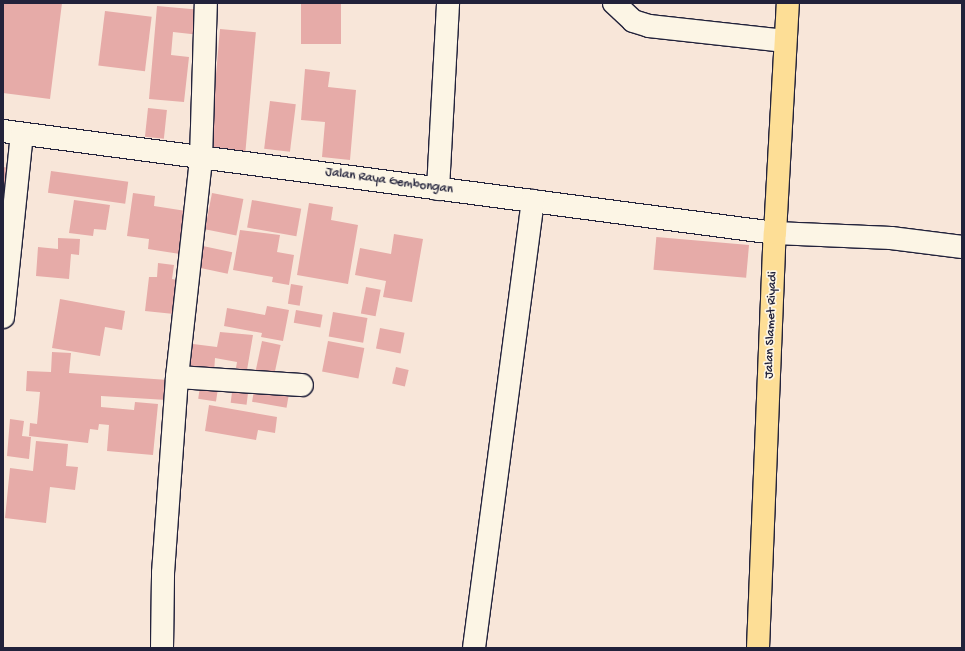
<!DOCTYPE html>
<html>
<head>
<meta charset="utf-8">
<style>
  body { margin:0 }
  #map { position:relative; width:965px; height:651px; overflow:hidden; background:#f8e6d9; font-family:"Gochi Hand",sans-serif }
  div>[style] { position:absolute }
  .building>* { inset:0; background:#e6aba8; transform-origin:0 0 }
  .roads { filter:drop-shadow(1px 0 #22223b) drop-shadow(-1px 0 #22223b) drop-shadow(0 1px #22223b) drop-shadow(0 -1px #22223b) }
  .minor>* { height:22px; margin:-11px; padding:0 11px; transform-origin:11px; border-radius:11px; background:#fcf5e5 }
  .major>* { height:22px; margin:-11px; padding:0 11px; transform-origin:11px; border-radius:11px; background:#fdde96 }
  span { translate:-50% -50%; white-space:nowrap; text-align:center; line-height:1.15; -webkit-text-stroke:3.5px #fcf5e5; paint-order:stroke }
  .street-label { font-size:13px; color:#22223b }
  .frame { position:absolute; inset:0; border:4px solid #22223b; pointer-events:none }
</style>
</head>
<body>
<div id="map">
  <div class="building">
    <div style="clip-path:polygon(3px 3px,62px 3px,50px 99px,3px 93px)"></div>
    <div style="left:301px;top:3px;width:40px;height:41px"></div>
    <div style="clip-path:polygon(157px 6px,202px 10px,200px 35px,173px 32px,171px 55px,189px 57px,184px 102px,149px 99px)"></div>
    <div style="left:105px;top:11px;width:47px;height:55px;rotate:7deg"></div>
    <div style="left:220px;top:29px;width:36px;height:121px;rotate:5deg"></div>
    <div style="clip-path:polygon(305px 69px,330px 72px,328px 87px,356px 90px,350px 160px,322px 157px,325px 122px,301px 120px)"></div>
    <div style="left:270px;top:101px;width:26px;height:48px;rotate:7deg"></div>
    <div style="left:148px;top:108px;width:19px;height:29px;rotate:6deg"></div>
    <div style="clip-path:polygon(3px 167px,10px 168px,3px 227px)"></div>
    <div style="left:51px;top:171px;width:78px;height:22px;rotate:8deg"></div>
    <div style="clip-path:polygon(133px 193px,155px 196px,154px 206px,186px 211px,180px 254px,148px 249px,149px 239px,127px 236px)"></div>
    <div style="left:212px;top:193px;width:32px;height:37px;rotate:11deg"></div>
    <div style="clip-path:polygon(74px 200px,110px 205px,106px 230px,94px 229px,93px 236px,69px 233px)"></div>
    <div style="left:252px;top:200px;width:50px;height:28px;rotate:10deg"></div>
    <div style="clip-path:polygon(309px 203px,333px 207px,331px 220px,358px 225px,348px 284px,297px 275px)"></div>
    <div style="clip-path:polygon(240px 230px,280px 235px,277px 252px,294px 255px,289px 285px,272px 282px,273px 277px,233px 270px)"></div>
    <div style="clip-path:polygon(394px 234px,423px 239px,412px 302px,383px 297px,386px 281px,355px 275px,360px 248px,391px 254px)"></div>
    <div style="clip-path:polygon(58px 238px,80px 239px,79px 255px,71px 254px,69px 279px,36px 276px,38px 247px,58px 249px)"></div>
    <div style="left:198px;top:245px;width:35px;height:22px;rotate:12deg"></div>
    <div style="left:749px;top:245px;width:33px;height:93px;rotate:95deg"></div>
    <div style="clip-path:polygon(158px 263px,174px 265px,172px 279px,177px 280px,174px 314px,145px 311px,149px 277px,157px 277px)"></div>
    <div style="left:291px;top:284px;width:12px;height:20px;rotate:9deg"></div>
    <div style="left:366px;top:287px;width:15px;height:27px;rotate:11deg"></div>
    <div style="clip-path:polygon(60px 299px,125px 311px,122px 330px,105px 327px,100px 356px,52px 348px)"></div>
    <div style="clip-path:polygon(267px 306px,289px 310px,283px 341px,261px 337px,262px 333px,224px 326px,227px 308px,265px 315px)"></div>
    <div style="left:296px;top:310px;width:27px;height:13px;rotate:10deg"></div>
    <div style="left:333px;top:312px;width:35px;height:25px;rotate:10deg"></div>
    <div style="left:380px;top:328px;width:25px;height:21px;rotate:11deg"></div>
    <div style="clip-path:polygon(220px 332px,253px 335px,247px 370px,236px 368px,237px 362px,215px 358px,214px 373px,189px 370px,193px 344px,217px 347px)"></div>
    <div style="left:262px;top:341px;width:19px;height:33px;rotate:12deg"></div>
    <div style="left:328px;top:341px;width:37px;height:31px;rotate:11deg"></div>
    <div style="clip-path:polygon(52px 352px,71px 353px,69px 373px,168px 380px,167px 400px,101px 396px,101px 407px,134px 410px,135px 402px,158px 404px,153px 455px,107px 451px,109px 425px,99px 424px,98px 430px,90px 429px,88px 443px,29px 436px,30px 423px,37px 424px,40px 392px,26px 391px,27px 371px,51px 372px)"></div>
    <div style="left:396px;top:367px;width:13px;height:17px;rotate:13deg"></div>
    <div style="left:201px;top:381px;width:18px;height:18px;rotate:9deg"></div>
    <div style="left:233px;top:384px;width:16px;height:19px;rotate:7deg"></div>
    <div style="left:255px;top:385px;width:35px;height:17px;rotate:10deg"></div>
    <div style="clip-path:polygon(209px 405px,277px 417px,275px 433px,258px 430px,256px 440px,205px 431px)"></div>
    <div style="clip-path:polygon(10px 419px,24px 421px,22px 436px,31px 437px,29px 459px,7px 456px)"></div>
    <div style="clip-path:polygon(36px 441px,68px 444px,66px 466px,78px 467px,75px 490px,50px 487px,46px 523px,5px 518px,10px 468px,33px 471px)"></div>
  </div>
  <div class="roads">
    <div class="minor">
      <div style="left:614px;top:3px;width:26px;rotate:43deg"></div>
      <div style="left:633px;top:21px;width:17px;rotate:17deg"></div>
      <div style="left:649px;top:26px;width:137px;rotate:6.3deg"></div>
      <div style="left:3px;top:131px;width:779px;rotate:7.53deg"></div>
      <div style="left:775px;top:233px;width:116px;rotate:2.5deg"></div>
      <div style="left:891px;top:238px;width:72px;rotate:7.2deg"></div>
      <div style="left:438px;top:189px;width:186px;rotate:-86.9deg"></div>
      <div style="left:3px;top:317px;width:184px;rotate:-84.1deg"></div>
      <div style="left:177px;top:377px;width:125px;rotate:3.7deg"></div>
      <div style="left:162px;top:648px;width:75px;rotate:-89.2deg"></div>
      <div style="left:163px;top:573px;width:196px;rotate:-85.9deg"></div>
      <div style="left:177px;top:377px;width:220px;rotate:-83.7deg"></div>
      <div style="left:201px;top:158px;width:155px;rotate:-88.2deg"></div>
      <div style="left:474px;top:648px;width:451px;rotate:-82.5deg"></div>
    </div>
    <div class="major">
      <div style="left:758px;top:648px;width:415px;rotate:-87.7deg"></div>
      <div style="left:775px;top:233px;width:230px;rotate:-86.8deg"></div>
    </div>
  </div>
  <div class="street-label">
    <span style="left:389px;top:182px;rotate:8deg">Jalan Raya Gembongan</span>
    <span style="left:772px;top:325px;rotate:-88deg">Jalan Slamet Riyadi</span>
  </div>
  <div class="frame"></div>
</div>
</body>
</html>
